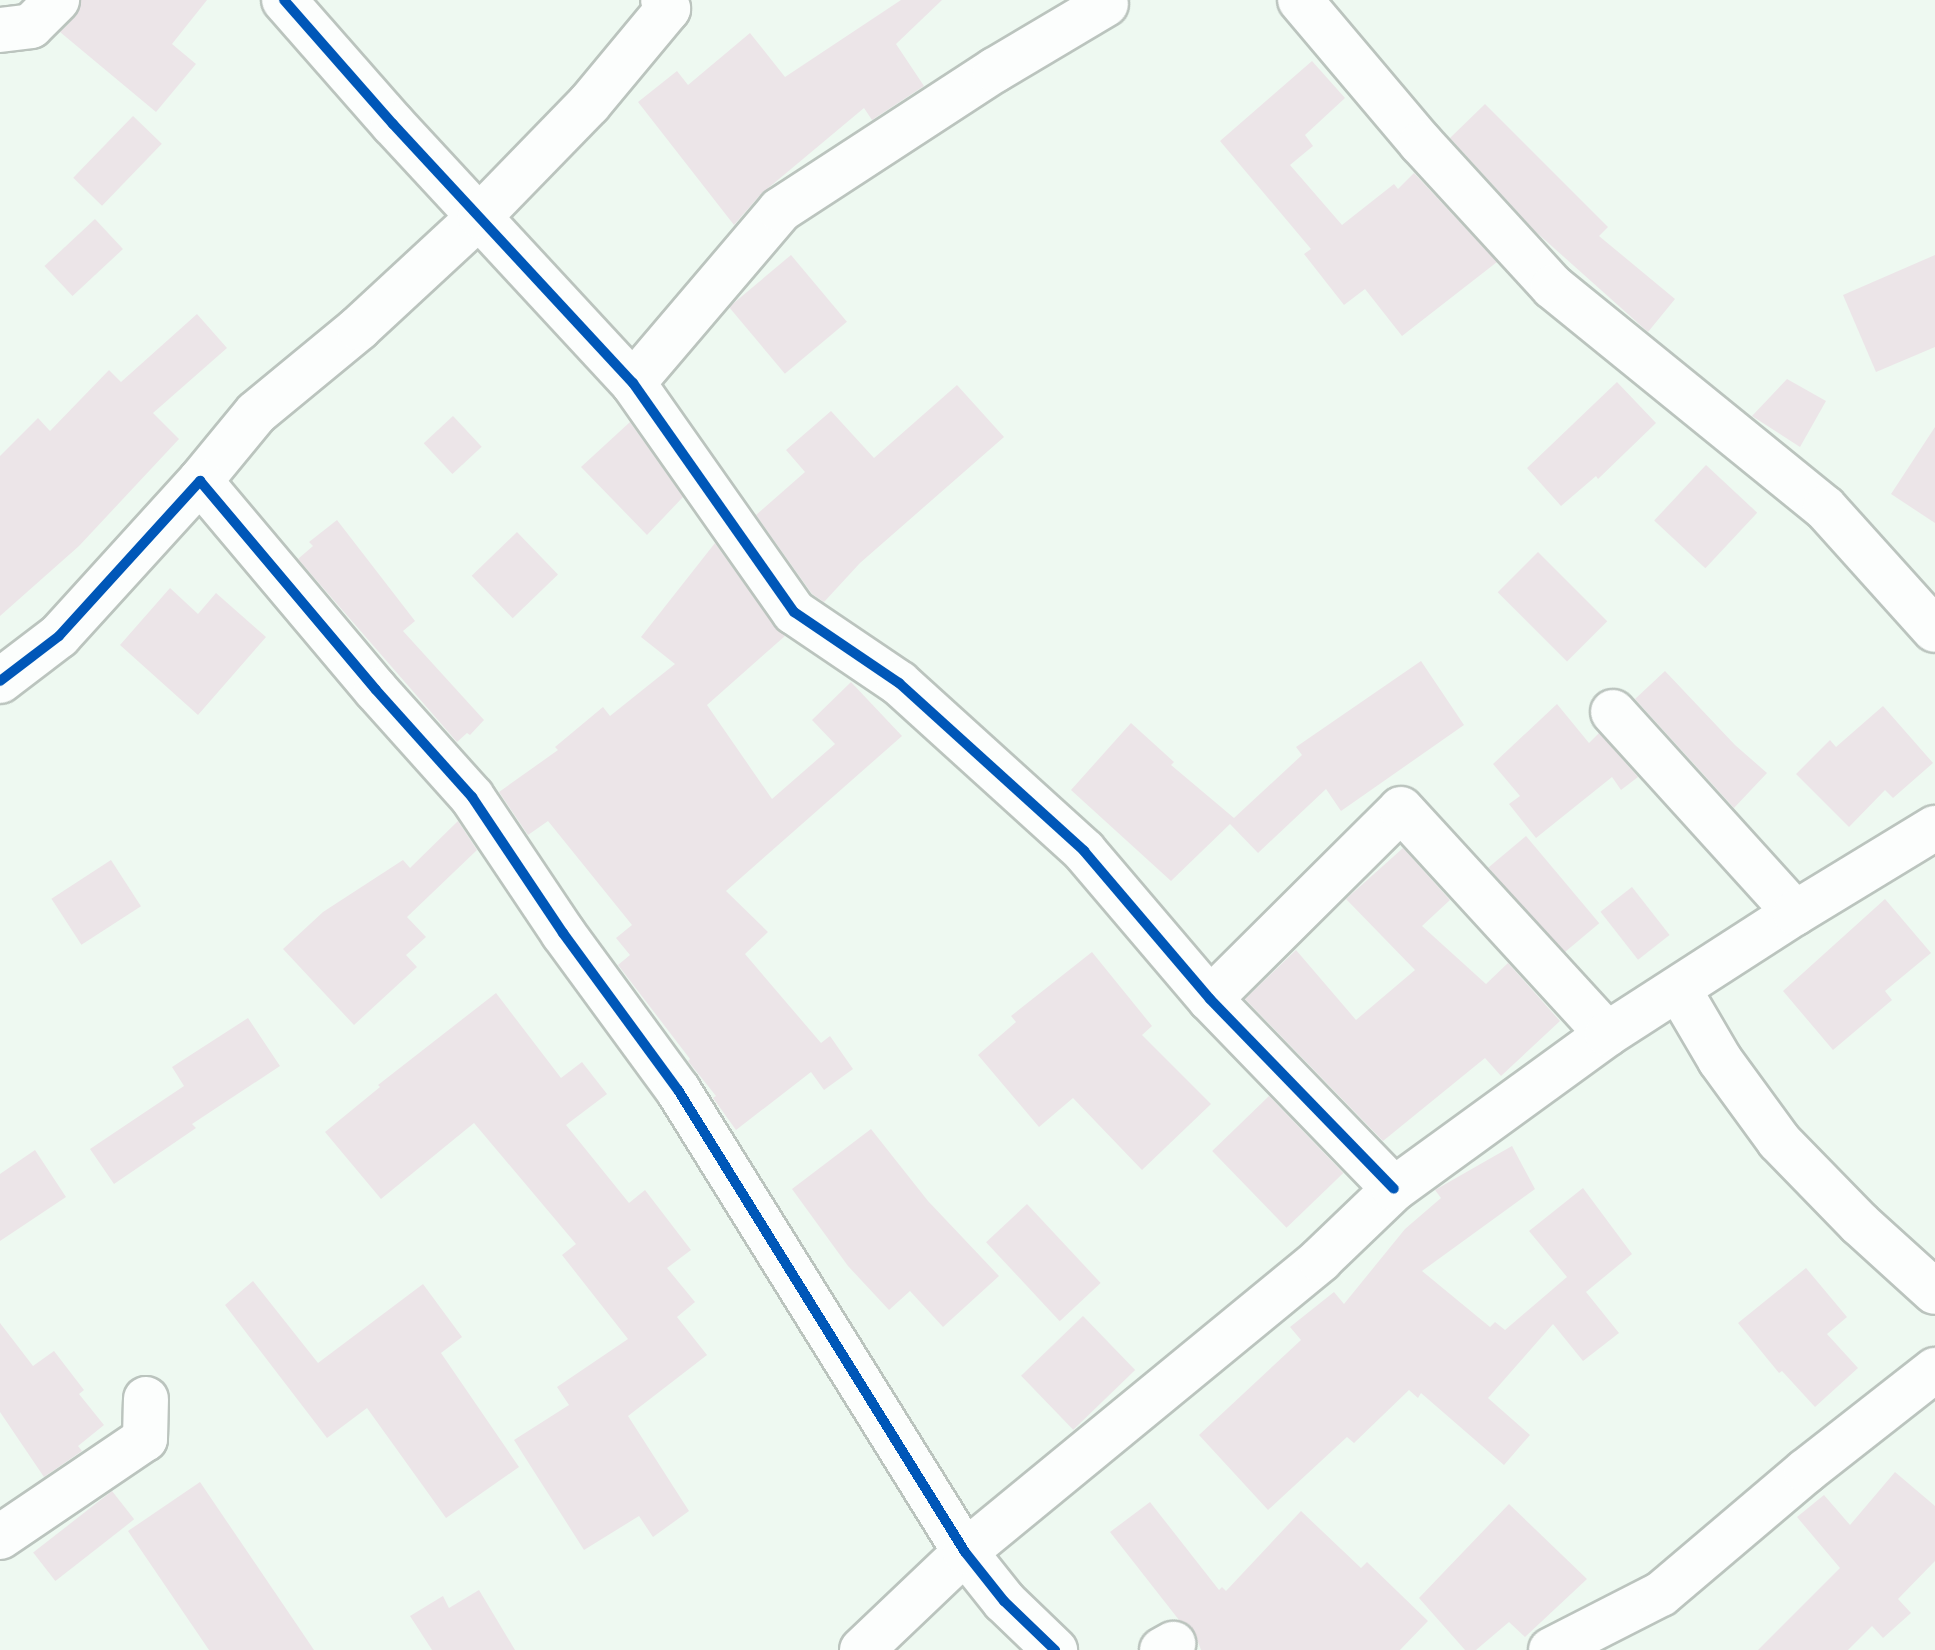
<!DOCTYPE html>
<html>
<head>
<meta charset="utf-8">
<style>
  body { margin:0 }
  #map { position:relative; width:1935px; height:1650px; overflow:hidden; background:#eef9f1; font-family:"Source Serif 4",serif }
  div>[style] { position:absolute }
  .building>* { inset:0; background:#ece5e8; transform-origin:0 0 }
  .roads { filter:drop-shadow(2px 0 #bbc4be) drop-shadow(-2px 0 #bbc4be) drop-shadow(0 2px #bbc4be) drop-shadow(0 -2px #bbc4be) }
  .street>* { height:44px; margin:-22px; padding:0 22px; transform-origin:22px; border-radius:22px; background:#fcfefd }
  .cycleway>* { height:10px; margin:-5px; padding:0 5px; transform-origin:5px; border-radius:5px; background:#0057b8 }
  span { translate:-50% -50%; white-space:nowrap; text-align:center; line-height:1.15; -webkit-text-stroke:8px #e9fef0; paint-order:stroke }
</style>
</head>
<body>
<div id="map">
  <div class="building">
    <div style="clip-path:polygon(81px 0,207px 0,172px 44px,196px 64px,156px 112px,60px 32px,75px 17px)"></div>
    <div style="clip-path:polygon(901px 0,942px 0,896px 44px,924px 86px,872px 120px,864px 108px,761px 194px,734px 225px,638px 102px,677px 71px,688px 85px,750px 33px,785px 77px)"></div>
    <div style="clip-path:polygon(1312px 61px,1345px 98px,1305px 135px,1313px 146px,1290px 165px,1342px 225px,1394px 184px,1398px 189px,1414px 173px,1497px 262px,1402px 336px,1365px 289px,1344px 305px,1304px 254px,1311px 249px,1220px 141px)"></div>
    <div style="clip-path:polygon(1485px 104px,1608px 227px,1599px 236px,1675px 299px,1648px 332px,1536px 232px,1450px 138px)"></div>
    <div style="left:133px;top:116px;width:40px;height:86px;rotate:44deg"></div>
    <div style="left:95px;top:219px;width:41px;height:69px;rotate:47deg"></div>
    <div style="left:791px;top:255px;width:87px;height:81px;rotate:50deg"></div>
    <div style="clip-path:polygon(1935px 255px,1935px 347px,1876px 372px,1843px 295px)"></div>
    <div style="clip-path:polygon(197px 314px,227px 348px,153px 413px,179px 439px,79px 546px,0 616px,0 456px,38px 418px,50px 431px,109px 370px,121px 382px)"></div>
    <div style="clip-path:polygon(1787px 379px,1826px 401px,1800px 447px,1752px 416px)"></div>
    <div style="clip-path:polygon(1617px 382px,1656px 423px,1598px 479px,1596px 476px,1561px 506px,1527px 468px)"></div>
    <div style="clip-path:polygon(957px 385px,1004px 437px,860px 563px,824px 602px,812px 594px,756px 515px,805px 472px,786px 450px,831px 411px,874px 458px)"></div>
    <div style="left:453px;top:416px;width:42px;height:40px;rotate:47deg"></div>
    <div style="clip-path:polygon(630px 422px,683px 497px,647px 535px,581px 467px)"></div>
    <div style="clip-path:polygon(1935px 427px,1935px 523px,1891px 494px)"></div>
    <div style="left:1706px;top:465px;width:70px;height:76px;rotate:43deg"></div>
    <div style="clip-path:polygon(337px 520px,415px 621px,403px 631px,484px 720px,470px 735px,467px 733px,457px 742px,298px 559px,313px 546px,309px 542px)"></div>
    <div style="left:517px;top:532px;width:59px;height:63px;rotate:46deg"></div>
    <div style="clip-path:polygon(715px 543px,774px 626px,785px 636px,707px 705px,772px 799px,835px 744px,812px 720px,851px 682px,902px 736px,726px 891px,768px 932px,745px 954px,821px 1043px,830px 1036px,853px 1069px,824px 1090px,811px 1072px,736px 1130px,713px 1098px,716px 1096px,688px 1061px,690px 1059px,618px 965px,630px 955px,616px 938px,632px 925px,548px 821px,528px 835px,499px 792px,558px 750px,555px 747px,603px 707px,610px 716px,675px 664px,641px 637px)"></div>
    <div style="left:1538px;top:552px;width:98px;height:57px;rotate:45deg"></div>
    <div style="clip-path:polygon(170px 588px,198px 614px,216px 593px,266px 637px,198px 715px,120px 645px)"></div>
    <div style="clip-path:polygon(1421px 661px,1464px 725px,1341px 811px,1326px 789px,1258px 853px,1230px 824px,1171px 881px,1071px 790px,1131px 723px,1174px 762px,1171px 765px,1234px 818px,1302px 755px,1296px 747px)"></div>
    <div style="clip-path:polygon(1665px 671px,1735px 745px,1767px 773px,1734px 808px,1635px 699px)"></div>
    <div style="clip-path:polygon(1557px 704px,1589px 743px,1599px 733px,1638px 777px,1621px 790px,1612px 777px,1536px 838px,1509px 804px,1520px 796px,1493px 764px)"></div>
    <div style="clip-path:polygon(1883px 706px,1933px 763px,1893px 798px,1885px 790px,1849px 827px,1796px 774px,1830px 740px,1836px 747px)"></div>
    <div style="clip-path:polygon(458px 821px,477px 850px,407px 917px,426px 937px,406px 955px,417px 967px,354px 1025px,283px 949px,323px 912px,403px 860px,410px 868px)"></div>
    <div style="left:1526px;top:836px;width:114px;height:49px;rotate:50deg"></div>
    <div style="clip-path:polygon(1403px 848px,1450px 900px,1422px 926px,1486px 984px,1508px 963px,1560px 1021px,1501px 1076px,1485px 1058px,1383px 1141px,1245px 999px,1296px 950px,1356px 1020px,1415px 970px,1346px 899px)"></div>
    <div style="left:111px;top:860px;width:55px;height:71px;rotate:57deg"></div>
    <div style="left:1632px;top:887px;width:61px;height:40px;rotate:52deg"></div>
    <div style="clip-path:polygon(1885px 899px,1931px 953px,1885px 991px,1892px 1000px,1833px 1050px,1783px 991px)"></div>
    <div style="clip-path:polygon(1092px 952px,1152px 1026px,1142px 1035px,1211px 1104px,1142px 1170px,1073px 1098px,1039px 1127px,978px 1055px,1016px 1022px,1011px 1016px)"></div>
    <div style="clip-path:polygon(496px 993px,561px 1078px,582px 1062px,607px 1094px,566px 1125px,629px 1203px,645px 1190px,691px 1250px,667px 1268px,695px 1302px,677px 1317px,707px 1355px,628px 1416px,689px 1511px,653px 1537px,639px 1516px,584px 1550px,514px 1440px,569px 1405px,557px 1387px,628px 1339px,562px 1255px,576px 1244px,474px 1123px,381px 1199px,325px 1132px,380px 1087px,378px 1085px)"></div>
    <div style="clip-path:polygon(248px 1018px,280px 1066px,192px 1124px,196px 1128px,114px 1184px,90px 1149px,184px 1086px,172px 1067px)"></div>
    <div style="left:1269px;top:1096px;width:107px;height:79px;rotate:46deg"></div>
    <div style="clip-path:polygon(871px 1129px,928px 1201px,999px 1276px,943px 1327px,910px 1291px,889px 1310px,848px 1266px,792px 1189px)"></div>
    <div style="clip-path:polygon(1512px 1146px,1535px 1189px,1422px 1271px,1490px 1327px,1495px 1322px,1505px 1330px,1567px 1277px,1529px 1231px,1583px 1188px,1632px 1254px,1586px 1292px,1619px 1333px,1583px 1361px,1553px 1324px,1488px 1398px,1530px 1435px,1504px 1465px,1421px 1393px,1418px 1398px,1409px 1390px,1354px 1443px,1347px 1437px,1268px 1510px,1199px 1435px,1301px 1340px,1290px 1327px,1334px 1292px,1344px 1304px,1405px 1229px,1441px 1198px,1435px 1190px)"></div>
    <div style="clip-path:polygon(35px 1150px,66px 1197px,0 1241px,0 1174px)"></div>
    <div style="left:1027px;top:1204px;width:108px;height:56px;rotate:47deg"></div>
    <div style="clip-path:polygon(1806px 1268px,1847px 1317px,1827px 1334px,1858px 1368px,1815px 1407px,1782px 1371px,1779px 1373px,1738px 1323px)"></div>
    <div style="clip-path:polygon(253px 1281px,318px 1363px,423px 1284px,462px 1337px,441px 1353px,519px 1467px,446px 1518px,367px 1408px,327px 1438px,225px 1305px)"></div>
    <div style="left:1083px;top:1316px;width:75px;height:86px;rotate:46deg"></div>
    <div style="clip-path:polygon(0 1323px,33px 1366px,54px 1351px,84px 1390px,79px 1394px,104px 1425px,78px 1446px,82px 1451px,44px 1477px,0 1412px)"></div>
    <div style="clip-path:polygon(1895px 1472px,1935px 1506px,1935px 1561px,1898px 1599px,1911px 1613px,1883px 1638px,1872px 1626px,1848px 1650px,1758px 1650px,1840px 1568px,1797px 1517px,1824px 1495px,1850px 1525px)"></div>
    <div style="clip-path:polygon(200px 1482px,314px 1650px,209px 1650px,128px 1531px)"></div>
    <div style="left:112px;top:1491px;width:36px;height:100px;rotate:52deg"></div>
    <div style="clip-path:polygon(1150px 1502px,1219px 1590px,1222px 1587px,1226px 1591px,1301px 1511px,1361px 1568px,1367px 1562px,1428px 1621px,1400px 1650px,1201px 1650px,1194px 1631px,1179px 1620px,1110px 1532px)"></div>
    <div style="clip-path:polygon(1509px 1504px,1587px 1579px,1525px 1637px,1509px 1622px,1476px 1650px,1465px 1650px,1419px 1598px)"></div>
    <div style="clip-path:polygon(479px 1590px,515px 1650px,432px 1650px,410px 1616px,443px 1596px,449px 1608px)"></div>
  </div>
  <div class="roads">
    <div class="street">
      <div style="left:284px;top:0;width:165px;rotate:48.7deg"></div>
      <div style="left:393px;top:124px;width:353px;rotate:47.2deg"></div>
      <div style="left:633px;top:383px;width:280px;rotate:54.9deg"></div>
      <div style="left:794px;top:612px;width:127px;rotate:34.1deg"></div>
      <div style="left:899px;top:683px;width:250px;rotate:42.2deg"></div>
      <div style="left:1084px;top:851px;width:194px;rotate:49.6deg"></div>
      <div style="left:1210px;top:999px;width:264px;rotate:45.9deg"></div>
      <div style="left:1300px;top:0;width:187px;rotate:49.8deg"></div>
      <div style="left:1421px;top:143px;width:195px;rotate:47.5deg"></div>
      <div style="left:1553px;top:287px;width:350px;rotate:39.1deg"></div>
      <div style="left:1825px;top:508px;width:164px;rotate:48deg"></div>
      <div style="left:0;top:30px;width:31px;rotate:-7deg"></div>
      <div style="left:31px;top:26px;width:37px;rotate:-45deg"></div>
      <div style="left:633px;top:383px;width:227px;rotate:-49.6deg"></div>
      <div style="left:780px;top:210px;width:257px;rotate:-33.1deg"></div>
      <div style="left:995px;top:70px;width:129px;rotate:-30.7deg"></div>
      <div style="left:200px;top:481px;width:88px;rotate:-50.5deg"></div>
      <div style="left:256px;top:413px;width:134px;rotate:-39.5deg"></div>
      <div style="left:359px;top:328px;width:165px;rotate:-42.8deg"></div>
      <div style="left:480px;top:216px;width:156px;rotate:-45.8deg"></div>
      <div style="left:589px;top:104px;width:124px;rotate:-50.3deg"></div>
      <div style="left:668px;top:9px;width:10px;rotate:-119deg"></div>
      <div style="left:0;top:681px;width:74px;rotate:-37.3deg"></div>
      <div style="left:59px;top:636px;width:210px;rotate:-47.7deg"></div>
      <div style="left:200px;top:481px;width:273px;rotate:49.9deg"></div>
      <div style="left:376px;top:690px;width:144px;rotate:48.1deg"></div>
      <div style="left:472px;top:797px;width:164px;rotate:56.2deg"></div>
      <div style="left:563px;top:933px;width:195px;rotate:53.8deg"></div>
      <div style="left:678px;top:1090px;width:544px;rotate:58.15deg"></div>
      <div style="left:965px;top:1552px;width:63px;rotate:51.5deg"></div>
      <div style="left:1004px;top:1601px;width:71px;rotate:43.9deg"></div>
      <div style="left:1613px;top:712px;width:271px;rotate:47.8deg"></div>
      <div style="left:1679px;top:990px;width:81px;rotate:59.6deg"></div>
      <div style="left:1720px;top:1060px;width:100px;rotate:53.9deg"></div>
      <div style="left:1779px;top:1141px;width:116px;rotate:45.7deg"></div>
      <div style="left:1860px;top:1224px;width:101px;rotate:42.2deg"></div>
      <div style="left:1210px;top:999px;width:269px;rotate:-44.8deg"></div>
      <div style="left:1401px;top:809px;width:305px;rotate:47.5deg"></div>
      <div style="left:0;top:1537px;width:175px;rotate:-34.1deg"></div>
      <div style="left:145px;top:1439px;width:40px;rotate:-88.6deg"></div>
      <div style="left:862px;top:1650px;width:142px;rotate:-43.6deg"></div>
      <div style="left:965px;top:1552px;width:460px;rotate:-39.4deg"></div>
      <div style="left:1320px;top:1260px;width:103px;rotate:-43.8deg"></div>
      <div style="left:1394px;top:1189px;width:263px;rotate:-36deg"></div>
      <div style="left:1607px;top:1034px;width:224px;rotate:-32.8deg"></div>
      <div style="left:1795px;top:913px;width:164px;rotate:-31.3deg"></div>
      <div style="left:1162px;top:1650px;width:13px;rotate:-29deg"></div>
      <div style="left:1551px;top:1650px;width:123px;rotate:-27deg"></div>
      <div style="left:1661px;top:1594px;width:190px;rotate:-40.3deg"></div>
      <div style="left:1806px;top:1471px;width:164px;rotate:-38.1deg"></div>
    </div>
  </div>
  <div class="cycleway">
    <div style="left:284px;top:0;width:165px;rotate:48.7deg"></div>
    <div style="left:393px;top:124px;width:353px;rotate:47.2deg"></div>
    <div style="left:633px;top:383px;width:280px;rotate:54.9deg"></div>
    <div style="left:794px;top:612px;width:127px;rotate:34.1deg"></div>
    <div style="left:899px;top:683px;width:250px;rotate:42.2deg"></div>
    <div style="left:1084px;top:851px;width:194px;rotate:49.6deg"></div>
    <div style="left:1210px;top:999px;width:264px;rotate:45.9deg"></div>
    <div style="left:0;top:681px;width:74px;rotate:-37.3deg"></div>
    <div style="left:59px;top:636px;width:210px;rotate:-47.7deg"></div>
    <div style="left:200px;top:481px;width:273px;rotate:49.9deg"></div>
    <div style="left:376px;top:690px;width:144px;rotate:48.1deg"></div>
    <div style="left:472px;top:797px;width:164px;rotate:56.2deg"></div>
    <div style="left:563px;top:933px;width:195px;rotate:53.8deg"></div>
    <div style="left:678px;top:1090px;width:544px;rotate:58.15deg"></div>
    <div style="left:965px;top:1552px;width:63px;rotate:51.5deg"></div>
    <div style="left:1004px;top:1601px;width:71px;rotate:43.9deg"></div>
  </div>
</div>
</body>
</html>
